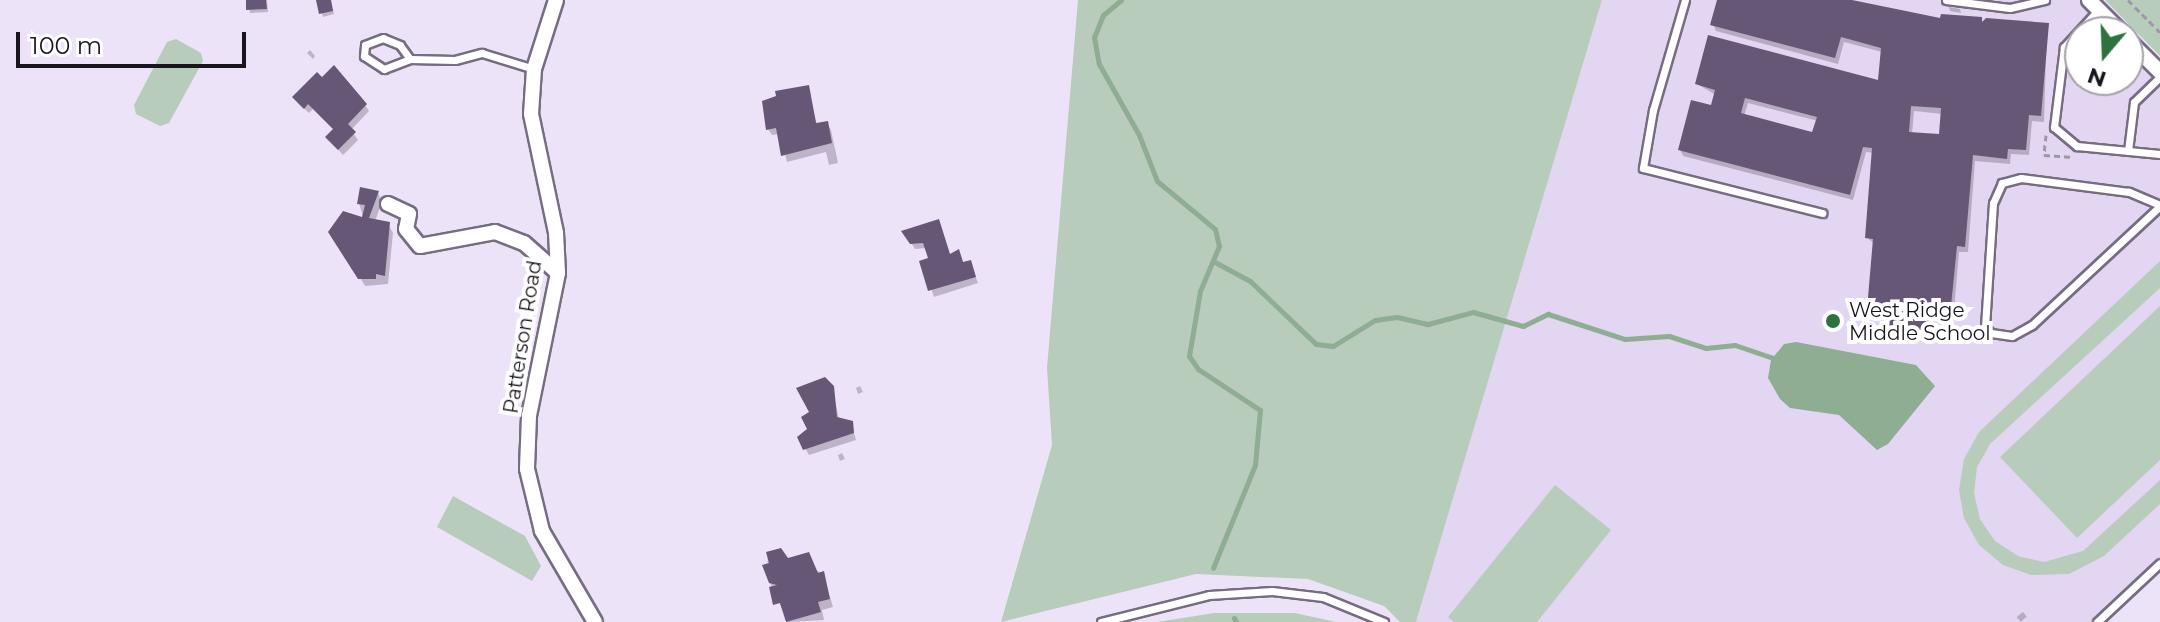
<!DOCTYPE html>
<html>
<head>
<meta charset="utf-8">
<style>
  body { margin:0 }
  #map { position:relative; width:2160px; height:622px; overflow:hidden; background:#ede3f9; font-family:Montserrat,sans-serif }
  div>[style] { position:absolute }
  .built>* { inset:0; background:#e3d6f3 }
  .green>* { inset:0; background:#b7ccbb }
  .water>* { inset:0; background:#8ead93 }
  .shadow>* { inset:0; background:#0003; transform-origin:0 0 }
  .stream>* { height:5px; margin:-2.5px; padding:0 2.5px; transform-origin:2.5px; border-radius:2.5px; background:#8ead93 }
  .building>* { inset:0; background:#655775 }
  .path>* { height:3px; margin-top:-1.5px; transform-origin:0; background:repeating-linear-gradient(90deg,#9f97a8 0 6px,transparent 0 10px) }
  .roads { filter:drop-shadow(2px 0 #766d81) drop-shadow(-2px 0 #766d81) drop-shadow(0 2px #766d81) drop-shadow(0 -2px #766d81) }
  .lane>* { height:7px; margin:-3.5px; padding:0 3.5px; transform-origin:3.5px; border-radius:3.5px; background:#fff }
  .street>* { height:14px; margin:-7px; padding:0 7px; transform-origin:7px; border-radius:7px; background:#fff }
  .dots>* { width:22px; height:22px; translate:-50% -50%; box-sizing:border-box; border:4px solid #fff; border-radius:50% }
  span { translate:-50% -50%; white-space:nowrap; text-align:center; line-height:1.15; -webkit-text-stroke:8px #fff; paint-order:stroke }
  .poi-label { font-size:20px; color:#19151d }
  .left { translate:0 -50%; text-align:left }
  .street-label { font-size:20px; color:#19151d }
  .north { position:absolute; left:2064px; top:16px; width:80px; height:80px; box-sizing:border-box; background:#fff; border:2px solid #a3a1a5; border-radius:50%; rotate:199deg; font-size:22px; font-weight:700; line-height:32px; text-align:center; color:#19151d }
  .north::after { content:''; display:block; margin:auto; width:28px; height:36px; background:#2c7340; clip-path:polygon(50% 0,100% 100%,50% 72%,0 100%) }
  .scale { position:absolute; left:16px; top:32px; width:230px; height:36px; box-sizing:border-box; border:4px solid #19151d; border-top:0; padding-left:10px; font-size:24px; line-height:28px; white-space:nowrap; color:#19151d; -webkit-text-stroke:6px #fff; paint-order:stroke }
</style>
</head>
<body>
<div id="map">
  <div class="built">
    <div style="clip-path:polygon(1602px 0,2090px 0,2123px 32px,2080px 32px,2080px 80px,2128px 80px,2128px 37px,2160px 69px,2160px 561px,2090px 622px,1416px 622px)"></div>
  </div>
  <div class="green">
    <div style="clip-path:polygon(1078px 0,1602px 0,1416px 622px,1400px 622px,1384px 606px,1308px 579px,1196px 574px,1001px 622px,1052px 445px,1047px 368px)"></div>
    <div style="clip-path:polygon(2105px 0,2160px 0,2160px 56px)"></div>
    <div style="clip-path:polygon(176px 39px,201px 53px,203px 61px,169px 123px,160px 126px,136px 114px,134px 105px,167px 42px)"></div>
    <div style="clip-path:polygon(2160px 261px,2160px 288px,1990px 444px,1977px 467px,1974px 493px,1980px 519px,1995px 541px,2018px 556px,2044px 562px,2083px 551px,2160px 480px,2160px 504px,2104px 556px,2069px 574px,2031px 575px,2003px 565px,1979px 545px,1964px 518px,1959px 490px,1964px 459px,1979px 432px)"></div>
    <div style="clip-path:polygon(2160px 306px,2160px 460px,2077px 538px,2000px 457px)"></div>
    <div style="clip-path:polygon(1555px 485px,1611px 530px,1537px 622px,1454px 622px,1448px 617px)"></div>
    <div style="clip-path:polygon(453px 496px,525px 536px,541px 566px,532px 581px,437px 527px)"></div>
    <div style="clip-path:polygon(1214px 613px,1295px 613px,1336px 622px,1157px 622px)"></div>
  </div>
  <div class="water">
    <div style="clip-path:polygon(1796px 342px,1916px 365px,1935px 386px,1888px 444px,1877px 450px,1839px 415px,1790px 408px,1780px 399px,1768px 378px,1771px 360px,1784px 344px)"></div>
  </div>
  <div class="shadow">
    <div style="clip-path:polygon(248px 0,267px 0,268px 12px,250px 13px)"></div>
    <div style="clip-path:polygon(318px 0,331px 0,334px 14px,323px 17px)"></div>
    <div style="clip-path:polygon(evenodd,1719px 0,1844px 0,1938px 20px,1941px 16px,1981px 19px,1983px 24px,2047px 25px,2044px 122px,2032px 121px,2029px 155px,2011px 154px,2010px 164px,1975px 161px,1968px 252px,1959px 252px,1953px 322px,1930px 320px,1928px 337px,1895px 334px,1892px 316px,1873px 315px,1869px 308px,1875px 244px,1867px 238px,1874px 153px,1866px 152px,1853px 200px,1683px 156px,1680px 149px,1712px 108px,1716px 95px,1697px 84px,1880px 83px,1882px 52px,1844px 42px,1838px 64px,1716px 31px,1713px 24px,1719px 0,1748px 103px,1818px 121px,1814px 135px,1744px 116px,1748px 103px,1719px 0,1914px 111px,1943px 114px,1941px 136px,1912px 134px,1914px 111px)"></div>
    <div style="clip-path:polygon(1949px 7px,1960px 9px,1961px 13px,1950px 11px)"></div>
    <div style="clip-path:polygon(310px 50px,315px 56px,313px 59px,307px 53px)"></div>
    <div style="clip-path:polygon(808px 87px,817px 125px,827px 123px,831px 130px,838px 163px,829px 165px,826px 152px,787px 162px,780px 134px,772px 135px,768px 129px)"></div>
    <div style="clip-path:polygon(298px 103px,365px 105px,369px 111px,351px 130px,358px 140px,343px 155px,328px 138px,335px 131px,313px 109px,309px 113px)"></div>
    <div style="clip-path:polygon(378px 193px,382px 201px,375px 222px,388px 224px,393px 233px,388px 284px,365px 286px,331px 228px,364px 220px,359px 203px)"></div>
    <div style="clip-path:polygon(938px 221px,950px 256px,958px 252px,964px 264px,970px 262px,978px 283px,934px 297px,922px 262px,930px 259px,927px 248px,915px 249px,904px 232px)"></div>
    <div style="clip-path:polygon(860px 386px,863px 392px,858px 394px,856px 388px)"></div>
    <div style="clip-path:polygon(832px 387px,839px 419px,851px 422px,856px 440px,809px 455px,799px 438px,810px 429px)"></div>
    <div style="clip-path:polygon(842px 453px,845px 459px,840px 461px,838px 455px)"></div>
    <div style="clip-path:polygon(768px 553px,823px 573px,833px 607px,822px 610px,824px 620px,788px 622px,767px 576px)"></div>
    <div style="left:2023px;top:612px;width:6px;height:8px;rotate:51deg"></div>
  </div>
  <div class="stream">
    <div style="left:1121px;top:0;width:23px;rotate:140deg"></div>
    <div style="left:1103px;top:15px;width:24px;rotate:112deg"></div>
    <div style="left:1094px;top:37px;width:27px;rotate:80deg"></div>
    <div style="left:1099px;top:64px;width:81px;rotate:60.6deg"></div>
    <div style="left:1139px;top:135px;width:49px;rotate:68.6deg"></div>
    <div style="left:1157px;top:181px;width:75px;rotate:39.6deg"></div>
    <div style="left:1215px;top:229px;width:17px;rotate:77deg"></div>
    <div style="left:1219px;top:246px;width:49px;rotate:112.9deg"></div>
    <div style="left:1200px;top:291px;width:66px;rotate:99.6deg"></div>
    <div style="left:1189px;top:356px;width:16px;rotate:55deg"></div>
    <div style="left:1198px;top:369px;width:74px;rotate:33.5deg"></div>
    <div style="left:1260px;top:410px;width:55px;rotate:95.2deg"></div>
    <div style="left:1255px;top:465px;width:111px;rotate:112.2deg"></div>
    <div style="left:1213px;top:261px;width:42px;rotate:28.4deg"></div>
    <div style="left:1250px;top:281px;width:91px;rotate:43.7deg"></div>
    <div style="left:1316px;top:344px;width:17px;rotate:7deg"></div>
    <div style="left:1333px;top:346px;width:49px;rotate:-31.8deg"></div>
    <div style="left:1375px;top:320px;width:22px;rotate:-8deg"></div>
    <div style="left:1397px;top:317px;width:32px;rotate:13deg"></div>
    <div style="left:1428px;top:324px;width:47px;rotate:-14.9deg"></div>
    <div style="left:1473px;top:312px;width:52px;rotate:15.6deg"></div>
    <div style="left:1523px;top:326px;width:28px;rotate:-26deg"></div>
    <div style="left:1548px;top:314px;width:81px;rotate:18deg"></div>
    <div style="left:1625px;top:339px;width:44px;rotate:-3.9deg"></div>
    <div style="left:1669px;top:336px;width:39px;rotate:18deg"></div>
    <div style="left:1706px;top:348px;width:29px;rotate:-6deg"></div>
    <div style="left:1735px;top:345px;width:46px;rotate:18.8deg"></div>
    <div style="left:1234px;top:618px;width:4px;rotate:63deg"></div>
  </div>
  <div class="building">
    <div style="clip-path:polygon(246px 0,266px 0,267px 9px,246px 10px)"></div>
    <div style="clip-path:polygon(316px 0,331px 0,333px 11px,319px 14px)"></div>
    <div style="clip-path:polygon(evenodd,1717px 0,1852px 0,1940px 18px,1941px 14px,1982px 17px,1982px 22px,1986px 18px,2049px 23px,2041px 116px,2029px 115px,2026px 150px,2008px 149px,2007px 159px,1973px 155px,1965px 247px,1957px 246px,1950px 316px,1927px 315px,1926px 331px,1889px 328px,1891px 311px,1867px 309px,1873px 239px,1865px 238px,1872px 148px,1863px 147px,1850px 195px,1678px 150px,1691px 100px,1711px 105px,1715px 90px,1695px 84px,1708px 35px,1878px 80px,1881px 48px,1841px 37px,1835px 58px,1710px 25px,1717px 0,1745px 98px,1817px 117px,1812px 132px,1741px 113px,1745px 98px,1717px 0,1911px 106px,1941px 108px,1939px 134px,1909px 132px,1911px 106px)"></div>
    <div style="clip-path:polygon(334px 65px,367px 104px,348px 124px,356px 132px,338px 150px,325px 137px,333px 129px,308px 104px,304px 109px,292px 97px,317px 72px,322px 77px)"></div>
    <div style="clip-path:polygon(809px 85px,816px 123px,828px 121px,832px 143px,781px 156px,776px 128px,766px 130px,762px 101px,776px 96px,775px 91px)"></div>
    <div style="clip-path:polygon(360px 187px,379px 191px,369px 218px,390px 222px,385px 276px,376px 274px,376px 279px,358px 279px,328px 232px,343px 211px,362px 217px,365px 205px,357px 204px)"></div>
    <div style="clip-path:polygon(939px 219px,950px 254px,959px 249px,963px 262px,971px 260px,976px 277px,928px 291px,919px 261px,928px 258px,923px 243px,910px 244px,901px 231px)"></div>
    <div style="clip-path:polygon(825px 377px,834px 386px,837px 417px,853px 421px,854px 433px,803px 450px,797px 437px,807px 429px,801px 417px,809px 412px,796px 388px)"></div>
    <div style="clip-path:polygon(781px 548px,788px 558px,809px 552px,818px 573px,824px 571px,830px 599px,818px 602px,821px 612px,786px 622px,780px 603px,773px 605px,769px 587px,777px 585px,769px 583px,762px 565px,769px 563px,766px 552px)"></div>
  </div>
  <div class="path">
    <div style="left:2128px;top:0;width:45px;rotate:45deg"></div>
    <div style="left:2046px;top:135px;width:20px;rotate:96deg"></div>
    <div style="left:2044px;top:155px;width:29px;rotate:4deg"></div>
  </div>
  <div class="roads">
    <div class="lane">
      <div style="left:1685px;top:0;width:115px;rotate:106.2deg"></div>
      <div style="left:1653px;top:110px;width:59px;rotate:99.8deg"></div>
      <div style="left:1643px;top:168px;width:185px;rotate:14.1deg"></div>
      <div style="left:1946px;top:0;width:64px;rotate:7.1deg"></div>
      <div style="left:2010px;top:8px;width:36px;rotate:-13deg"></div>
      <div style="left:2099px;top:9px;width:52px;rotate:132.6deg"></div>
      <div style="left:2064px;top:47px;width:81px;rotate:97.1deg"></div>
      <div style="left:2054px;top:127px;width:30px;rotate:40deg"></div>
      <div style="left:2077px;top:146px;width:83px;rotate:5.5deg"></div>
      <div style="left:410px;top:59px;width:17px;rotate:-126deg"></div>
      <div style="left:400px;top:45px;width:18px;rotate:-158deg"></div>
      <div style="left:383px;top:38px;width:19px;rotate:159deg"></div>
      <div style="left:365px;top:45px;width:11px;rotate:95deg"></div>
      <div style="left:364px;top:56px;width:24px;rotate:33deg"></div>
      <div style="left:384px;top:69px;width:28px;rotate:-21deg"></div>
      <div style="left:410px;top:59px;width:45px;rotate:1.3deg"></div>
      <div style="left:455px;top:60px;width:28px;rotate:-15deg"></div>
      <div style="left:482px;top:53px;width:54px;rotate:17.1deg"></div>
      <div style="left:2128px;top:151px;width:49px;rotate:-83deg"></div>
      <div style="left:2134px;top:102px;width:36px;rotate:-44deg"></div>
      <div style="left:2160px;top:205px;width:34px;rotate:-157deg"></div>
      <div style="left:2129px;top:192px;width:109px;rotate:-172.6deg"></div>
      <div style="left:2021px;top:178px;width:20px;rotate:165deg"></div>
      <div style="left:2002px;top:183px;width:22px;rotate:114deg"></div>
      <div style="left:1993px;top:203px;width:124px;rotate:93.7deg"></div>
      <div style="left:1985px;top:327px;width:8px;rotate:45deg"></div>
      <div style="left:1991px;top:333px;width:21px;rotate:8deg"></div>
      <div style="left:2012px;top:336px;width:23px;rotate:-29deg"></div>
      <div style="left:2032px;top:325px;width:175px;rotate:-42.9deg"></div>
      <div style="left:1101px;top:622px;width:111px;rotate:-14deg"></div>
      <div style="left:1209px;top:595px;width:63px;rotate:-3.6deg"></div>
      <div style="left:1272px;top:591px;width:51px;rotate:6.7deg"></div>
      <div style="left:1323px;top:597px;width:66px;rotate:22.3deg"></div>
      <div style="left:2097px;top:622px;width:86px;rotate:-43.1deg"></div>
    </div>
    <div class="street">
      <div style="left:556px;top:0;width:72px;rotate:107.7deg"></div>
      <div style="left:534px;top:69px;width:45px;rotate:93.8deg"></div>
      <div style="left:531px;top:114px;width:122px;rotate:78.1deg"></div>
      <div style="left:556px;top:233px;width:40px;rotate:87.1deg"></div>
      <div style="left:558px;top:273px;width:146px;rotate:101.5deg"></div>
      <div style="left:529px;top:416px;width:53px;rotate:92.2deg"></div>
      <div style="left:527px;top:469px;width:64px;rotate:76.4deg"></div>
      <div style="left:542px;top:531px;width:105px;rotate:59.8deg"></div>
      <div style="left:2089px;top:0;width:45px;rotate:45deg"></div>
      <div style="left:2128px;top:40px;width:45px;rotate:45deg"></div>
      <div style="left:388px;top:204px;width:23px;rotate:25deg"></div>
      <div style="left:409px;top:214px;width:15px;rotate:101deg"></div>
      <div style="left:406px;top:229px;width:22px;rotate:51deg"></div>
      <div style="left:420px;top:246px;width:76px;rotate:-10.6deg"></div>
      <div style="left:495px;top:232px;width:31px;rotate:21deg"></div>
      <div style="left:524px;top:243px;width:45px;rotate:41.4deg"></div>
    </div>
  </div>
  <div class="dots">
    <div style="left:1833px;top:321px;background:#2c7340"></div>
  </div>
  <div class="poi-label">
    <span class="left" style="left:1849px;top:322px">West Ridge<br>Middle School</span>
  </div>
  <div class="street-label">
    <span style="left:523px;top:337px;rotate:-81deg">Patterson Road</span>
  </div>
  <div class="north">N</div>
  <div class="scale">100 m</div>
</div>
</body>
</html>
